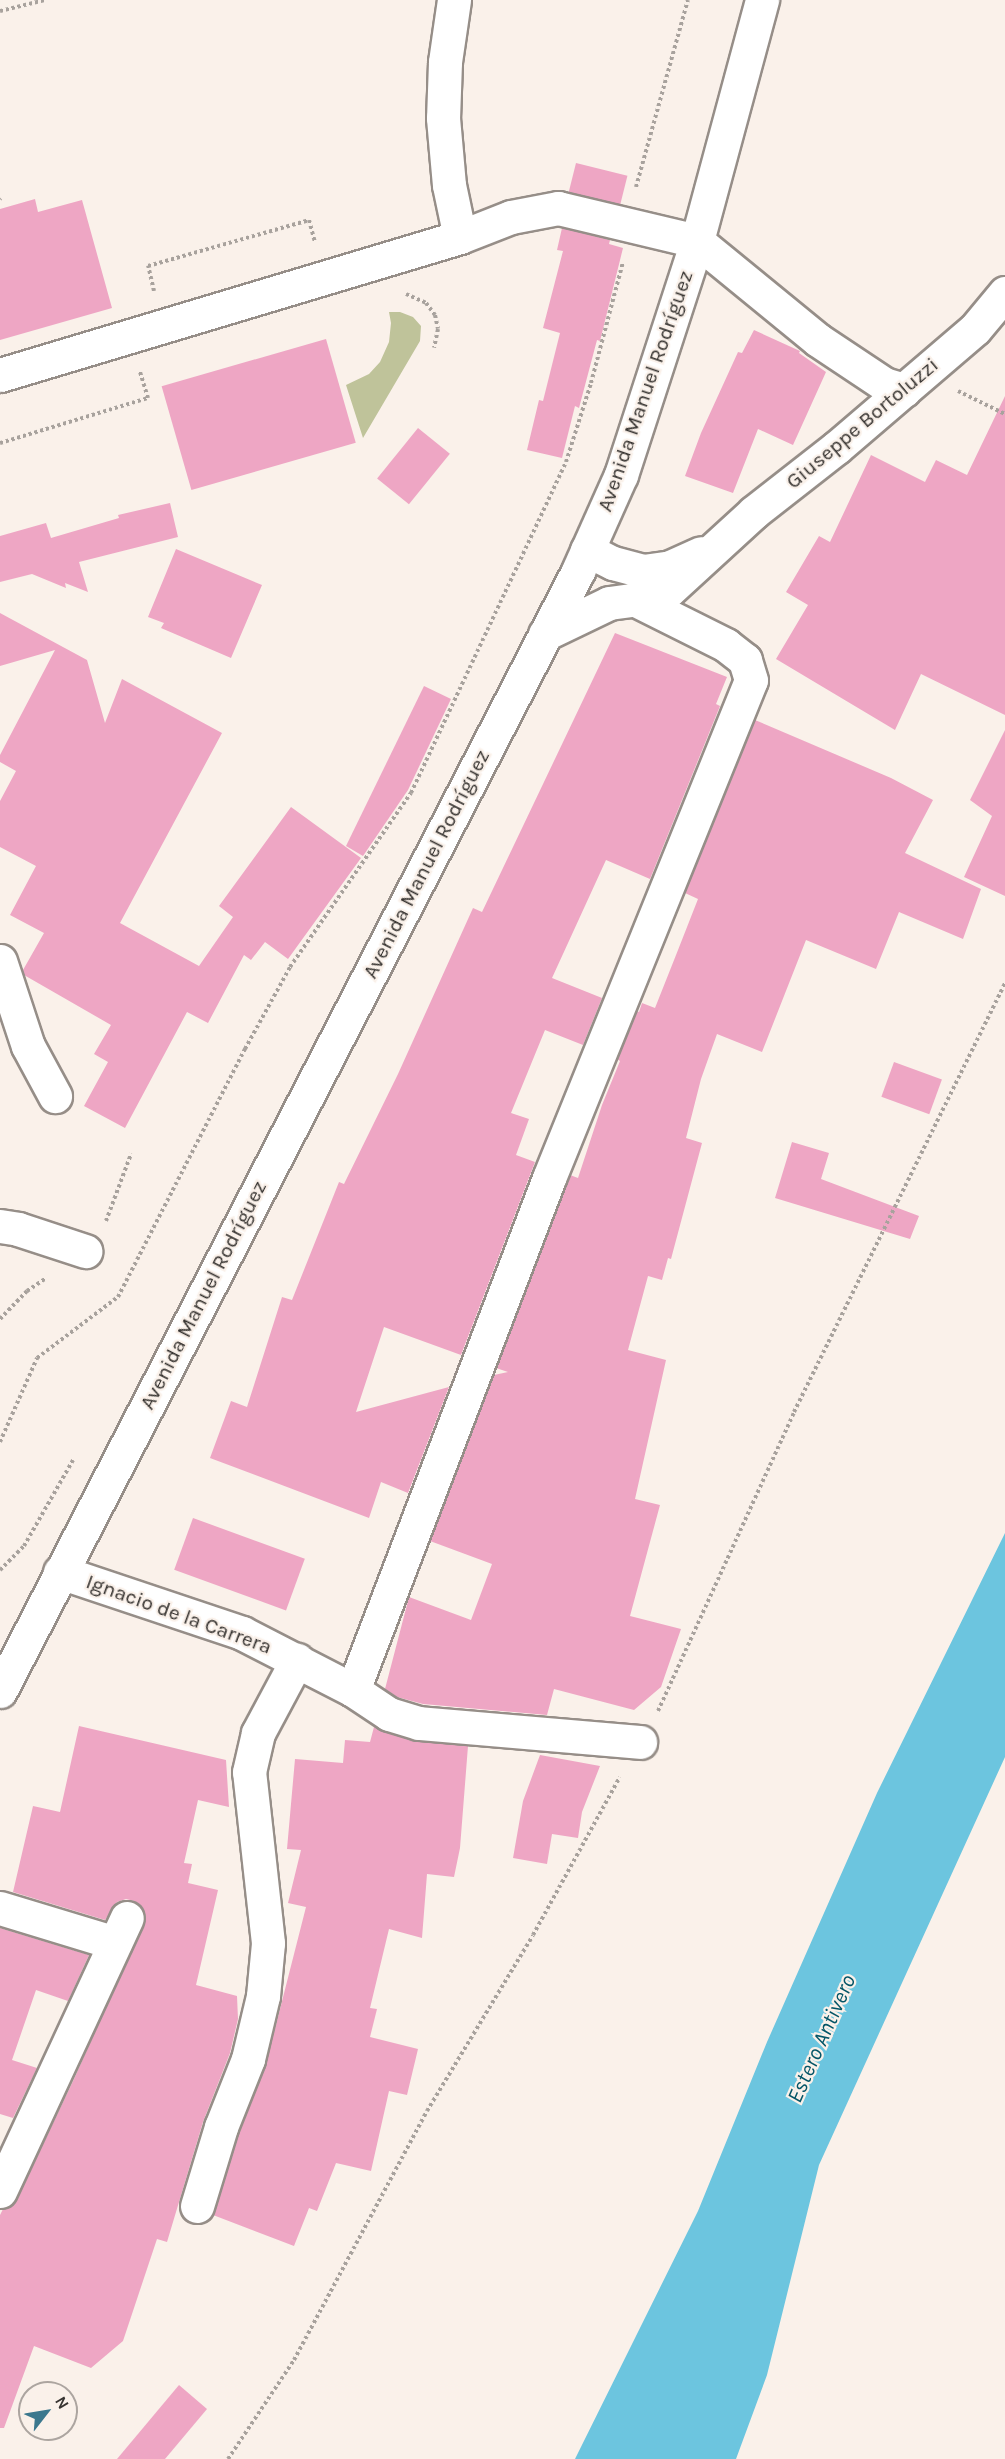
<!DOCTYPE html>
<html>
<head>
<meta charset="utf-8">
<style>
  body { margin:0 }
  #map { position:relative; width:1005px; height:2459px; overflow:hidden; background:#faf1ea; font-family:Karla,sans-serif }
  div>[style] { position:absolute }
  .green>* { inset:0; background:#bfc39a }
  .water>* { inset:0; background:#6cc5df }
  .building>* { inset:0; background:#eea6c4; transform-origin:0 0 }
  .path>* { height:4px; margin-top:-2px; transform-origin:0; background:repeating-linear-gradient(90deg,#a8a29d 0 3px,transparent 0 6px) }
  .roads { filter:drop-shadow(2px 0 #968e88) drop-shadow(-2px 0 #968e88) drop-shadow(0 2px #968e88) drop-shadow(0 -2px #968e88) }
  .minor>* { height:33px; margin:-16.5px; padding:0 16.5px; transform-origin:16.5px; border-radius:16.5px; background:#fff }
  .major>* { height:33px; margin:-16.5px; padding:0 16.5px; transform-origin:16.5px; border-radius:16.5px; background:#fff }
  span { translate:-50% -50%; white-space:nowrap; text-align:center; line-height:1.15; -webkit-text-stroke:4.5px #faf1ea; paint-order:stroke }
  .street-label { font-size:21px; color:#363330 }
  .water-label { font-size:22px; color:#045567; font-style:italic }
  .north { position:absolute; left:18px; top:2381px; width:60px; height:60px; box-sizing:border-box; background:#faf1ea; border:2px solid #aca5a0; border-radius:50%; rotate:59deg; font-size:16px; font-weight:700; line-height:24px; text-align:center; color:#363330 }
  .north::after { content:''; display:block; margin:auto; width:21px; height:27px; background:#3b788e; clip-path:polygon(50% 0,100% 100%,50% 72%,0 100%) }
</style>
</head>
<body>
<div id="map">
  <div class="green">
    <div style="clip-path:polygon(389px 312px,400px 312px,413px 317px,421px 326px,420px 341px,363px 438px,346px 385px,369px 374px,380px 362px,389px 342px,391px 323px)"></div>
  </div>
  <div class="water">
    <div style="clip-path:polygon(1005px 1533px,1005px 1757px,819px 2165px,767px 2375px,736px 2459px,575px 2459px,698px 2211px,767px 2042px,877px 1793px)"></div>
  </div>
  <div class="building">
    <div style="left:576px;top:163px;width:53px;height:30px;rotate:14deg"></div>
    <div style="clip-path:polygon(35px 199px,38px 212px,82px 200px,112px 308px,0 340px,0 209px)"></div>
    <div style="clip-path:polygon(562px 228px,610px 240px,609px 244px,623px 248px,600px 341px,597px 340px,579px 408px,575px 406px,562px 458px,527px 450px,539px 400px,543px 401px,560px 333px,543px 328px,563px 251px,557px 250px)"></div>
    <div style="clip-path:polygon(754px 330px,800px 351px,799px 353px,826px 372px,793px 445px,758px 429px,733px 493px,685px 476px,701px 433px,738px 352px,742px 353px)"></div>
    <div style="left:326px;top:339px;width:108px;height:171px;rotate:74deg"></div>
    <div style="clip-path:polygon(1005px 396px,1005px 715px,921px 674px,895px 730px,776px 659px,808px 605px,786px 592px,819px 536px,830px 542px,871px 455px,925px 482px,936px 460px,967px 475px)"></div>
    <div style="left:418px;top:428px;width:41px;height:65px;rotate:39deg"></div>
    <div style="clip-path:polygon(170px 503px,178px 537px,79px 562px,88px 592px,65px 583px,66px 588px,32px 574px,0 582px,0 536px,46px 523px,51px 538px,119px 518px,118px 515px)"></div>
    <div style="clip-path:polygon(176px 549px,262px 585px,231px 658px,161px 628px,164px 623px,148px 617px)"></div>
    <div style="clip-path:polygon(0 613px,87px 660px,105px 723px,122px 679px,222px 733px,120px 923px,199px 966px,233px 917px,219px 906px,291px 807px,361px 858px,288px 959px,265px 942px,251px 960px,244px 955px,208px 1023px,187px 1012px,125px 1128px,84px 1106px,108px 1062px,94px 1054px,111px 1025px,24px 975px,23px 970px,44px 933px,10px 915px,36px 866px,0 847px,0 801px,16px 771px,0 762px,0 755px,55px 650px,0 666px)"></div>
    <div style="clip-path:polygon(615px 633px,727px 677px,716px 704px,720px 706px,650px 879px,606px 860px,552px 978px,602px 998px,583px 1045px,545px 1030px,511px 1113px,529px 1119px,516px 1155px,535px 1162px,461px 1355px,384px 1327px,356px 1412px,449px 1387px,408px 1493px,381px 1482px,369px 1518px,210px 1458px,231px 1401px,247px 1407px,282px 1297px,292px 1300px,339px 1182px,344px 1184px,398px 1074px,473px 908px,482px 912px)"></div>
    <div style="clip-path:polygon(424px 686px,451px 699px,408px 790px,363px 856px,346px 846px)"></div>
    <div style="clip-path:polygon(755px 720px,891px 778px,933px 800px,905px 853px,981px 889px,963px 939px,899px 912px,876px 969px,806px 940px,762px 1052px,717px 1034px,701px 1079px,686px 1138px,702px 1143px,671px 1259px,668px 1258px,662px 1280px,648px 1276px,628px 1350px,666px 1360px,635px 1499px,660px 1505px,630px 1616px,681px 1629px,661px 1687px,634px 1710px,554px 1689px,547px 1715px,423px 1704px,397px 1697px,385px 1689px,409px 1597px,471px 1620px,492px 1564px,430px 1541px,494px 1375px,508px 1372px,496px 1368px,570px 1175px,578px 1178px,602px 1105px,620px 1061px,617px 1059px,637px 1011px,639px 1012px,642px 1003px,655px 1008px,678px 950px,698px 899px,685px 893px)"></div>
    <div style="clip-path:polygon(1005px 730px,1005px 896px,964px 877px,992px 816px,970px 800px)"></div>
    <div style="left:894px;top:1062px;width:51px;height:37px;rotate:20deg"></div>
    <div style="clip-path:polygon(792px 1142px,829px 1153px,821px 1179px,919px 1216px,910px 1239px,775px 1198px)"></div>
    <div style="left:193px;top:1518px;width:119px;height:55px;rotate:20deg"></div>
    <div style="clip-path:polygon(79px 1726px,226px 1760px,229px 1807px,198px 1800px,184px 1863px,192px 1864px,188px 1883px,218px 1890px,196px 1985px,237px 1996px,238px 2019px,230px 2053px,203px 2122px,167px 2242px,157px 2239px,123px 2341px,91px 2368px,34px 2346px,4px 2428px,0 2428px,0 2215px,3px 2209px,11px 2206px,17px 2199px,74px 2079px,146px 1917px,143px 1908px,134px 1901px,126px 1899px,117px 1902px,105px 1920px,13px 1892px,33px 1806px,60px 1812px)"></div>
    <div style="clip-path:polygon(374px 1727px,414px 1741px,468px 1746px,460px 1848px,454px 1877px,427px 1874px,422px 1938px,389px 1929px,370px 2008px,377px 2009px,370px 2037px,418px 2049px,407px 2095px,389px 2091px,371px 2171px,336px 2163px,317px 2211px,309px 2208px,294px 2246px,213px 2215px,239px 2133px,266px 2064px,306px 1907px,288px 1903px,301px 1850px,287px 1849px,295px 1759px,343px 1763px,345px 1740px,370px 1742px)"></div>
    <div style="clip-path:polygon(540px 1755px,600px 1766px,582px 1812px,578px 1838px,552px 1834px,547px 1864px,513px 1858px,523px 1801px)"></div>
    <div style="clip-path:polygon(0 1928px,89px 1955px,68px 2001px,36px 1990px,12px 2060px,37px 2068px,13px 2118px,0 2114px)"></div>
    <div style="clip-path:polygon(179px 2385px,207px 2409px,165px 2459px,117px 2459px)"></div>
  </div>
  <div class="path">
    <div style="left:0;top:11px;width:46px;rotate:-13.7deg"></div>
    <div style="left:636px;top:187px;width:194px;rotate:-74.5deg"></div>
    <div style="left:0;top:199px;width:1px;rotate:-45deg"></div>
    <div style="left:154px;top:291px;width:26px;rotate:-103deg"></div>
    <div style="left:148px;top:266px;width:167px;rotate:-15.9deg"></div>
    <div style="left:309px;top:220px;width:23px;rotate:75deg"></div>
    <div style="left:406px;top:294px;width:22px;rotate:24deg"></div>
    <div style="left:426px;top:303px;width:15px;rotate:53deg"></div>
    <div style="left:435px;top:315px;width:14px;rotate:78deg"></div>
    <div style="left:438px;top:329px;width:19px;rotate:102deg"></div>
    <div style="left:958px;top:391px;width:52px;rotate:26.1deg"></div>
    <div style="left:0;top:443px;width:155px;rotate:-16.9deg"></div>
    <div style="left:148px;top:398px;width:28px;rotate:-107deg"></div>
    <div style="left:106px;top:1221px;width:72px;rotate:-69.5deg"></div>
    <div style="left:0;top:1319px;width:39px;rotate:-46deg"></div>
    <div style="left:27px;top:1291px;width:23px;rotate:-34deg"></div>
    <div style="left:0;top:1442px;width:92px;rotate:-66.2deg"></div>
    <div style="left:37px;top:1358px;width:101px;rotate:-37deg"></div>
    <div style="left:118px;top:1297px;width:279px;rotate:-62.9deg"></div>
    <div style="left:245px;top:1049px;width:94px;rotate:-61.2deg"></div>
    <div style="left:290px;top:967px;width:212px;rotate:-55.2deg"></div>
    <div style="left:411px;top:793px;width:365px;rotate:-64.9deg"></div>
    <div style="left:566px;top:462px;width:83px;rotate:-72.4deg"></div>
    <div style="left:591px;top:383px;width:125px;rotate:-75.2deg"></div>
    <div style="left:0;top:1570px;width:34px;rotate:-45deg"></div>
    <div style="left:24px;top:1546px;width:99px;rotate:-60.3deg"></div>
    <div style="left:658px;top:1711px;width:328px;rotate:-65.5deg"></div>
    <div style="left:794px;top:1412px;width:478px;rotate:-63.8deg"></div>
    <div style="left:228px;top:2459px;width:119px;rotate:-56.3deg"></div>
    <div style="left:294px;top:2360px;width:282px;rotate:-61.9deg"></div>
    <div style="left:427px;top:2111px;width:205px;rotate:-58.9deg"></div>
    <div style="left:533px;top:1935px;width:180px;rotate:-61.2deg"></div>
  </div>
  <div class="roads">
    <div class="minor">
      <div style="left:454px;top:0;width:63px;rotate:98.3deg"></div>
      <div style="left:445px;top:62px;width:56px;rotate:92deg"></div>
      <div style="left:443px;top:118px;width:67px;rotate:84.9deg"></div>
      <div style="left:449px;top:185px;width:53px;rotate:78.1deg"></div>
      <div style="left:0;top:375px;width:480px;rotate:-16.7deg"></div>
      <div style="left:460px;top:237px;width:55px;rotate:-21.4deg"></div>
      <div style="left:511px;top:217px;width:48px;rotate:-10.8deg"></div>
      <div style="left:558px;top:208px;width:143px;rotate:13.4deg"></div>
      <div style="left:697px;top:241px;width:156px;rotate:39.3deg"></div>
      <div style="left:818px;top:340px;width:79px;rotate:33.7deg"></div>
      <div style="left:884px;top:384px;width:21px;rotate:17deg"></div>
      <div style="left:587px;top:550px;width:29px;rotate:27deg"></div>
      <div style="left:613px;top:563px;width:31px;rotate:15deg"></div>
      <div style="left:643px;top:571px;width:27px;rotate:-8deg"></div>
      <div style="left:670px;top:567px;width:34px;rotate:-24deg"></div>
      <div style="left:545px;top:634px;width:71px;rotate:-25.8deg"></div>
      <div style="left:609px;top:603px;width:44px;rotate:-7.8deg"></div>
      <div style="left:653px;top:597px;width:17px;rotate:-24deg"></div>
      <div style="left:669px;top:590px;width:115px;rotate:-42.5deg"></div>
      <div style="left:754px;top:512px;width:104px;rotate:-38deg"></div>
      <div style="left:836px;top:448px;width:183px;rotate:-40.6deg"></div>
      <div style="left:975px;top:329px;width:47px;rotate:-50.2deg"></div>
      <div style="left:0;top:961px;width:89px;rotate:71.8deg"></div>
      <div style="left:28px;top:1046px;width:57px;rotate:61.6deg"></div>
      <div style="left:0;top:1226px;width:18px;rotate:9deg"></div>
      <div style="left:18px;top:1229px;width:71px;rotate:18.2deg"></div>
      <div style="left:60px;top:1572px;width:192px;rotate:18.5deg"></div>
      <div style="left:242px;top:1633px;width:125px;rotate:27.2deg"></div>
      <div style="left:353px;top:1690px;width:43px;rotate:33.7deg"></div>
      <div style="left:389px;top:1714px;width:31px;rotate:17deg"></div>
      <div style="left:419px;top:1723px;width:222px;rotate:4.9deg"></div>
      <div style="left:353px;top:1690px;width:548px;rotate:-69.05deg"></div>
      <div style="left:549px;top:1178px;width:537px;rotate:-67.92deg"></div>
      <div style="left:751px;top:680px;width:21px;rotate:-107deg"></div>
      <div style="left:745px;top:660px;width:24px;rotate:-142deg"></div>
      <div style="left:726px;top:645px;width:103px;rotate:-153.4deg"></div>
      <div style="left:0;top:1908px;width:120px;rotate:16.9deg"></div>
      <div style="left:0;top:2191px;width:301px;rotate:-65.1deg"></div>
      <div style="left:197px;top:2206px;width:83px;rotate:-73.1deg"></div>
      <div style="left:221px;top:2127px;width:73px;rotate:-68.3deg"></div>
      <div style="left:248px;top:2059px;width:65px;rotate:-76.6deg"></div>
      <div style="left:263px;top:1996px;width:53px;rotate:-84.6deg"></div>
      <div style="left:268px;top:1943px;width:172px;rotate:-96.3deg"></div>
      <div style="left:249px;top:1772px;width:40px;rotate:-77deg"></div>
      <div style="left:258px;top:1733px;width:83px;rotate:-61.9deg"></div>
    </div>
    <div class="major">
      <div style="left:0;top:1691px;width:1260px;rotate:-62.7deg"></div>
      <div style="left:578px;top:571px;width:105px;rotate:-65.9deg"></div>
      <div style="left:621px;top:475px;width:246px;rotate:-72deg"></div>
      <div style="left:697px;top:241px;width:250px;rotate:-74.9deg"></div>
    </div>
  </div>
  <div class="street-label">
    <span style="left:645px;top:391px;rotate:-71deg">Avenida Manuel Rodríguez</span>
    <span style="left:862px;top:423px;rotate:-40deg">Giuseppe Bortoluzzi</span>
    <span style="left:426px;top:864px;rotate:-63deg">Avenida Manuel Rodríguez</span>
    <span style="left:203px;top:1295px;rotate:-63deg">Avenida Manuel Rodríguez</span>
    <span style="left:179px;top:1614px;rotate:20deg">Ignacio de la Carrera</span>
  </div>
  <div class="water-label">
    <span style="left:822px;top:2039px;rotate:-66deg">Estero Antivero</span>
  </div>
  <div class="north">N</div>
</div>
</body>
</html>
